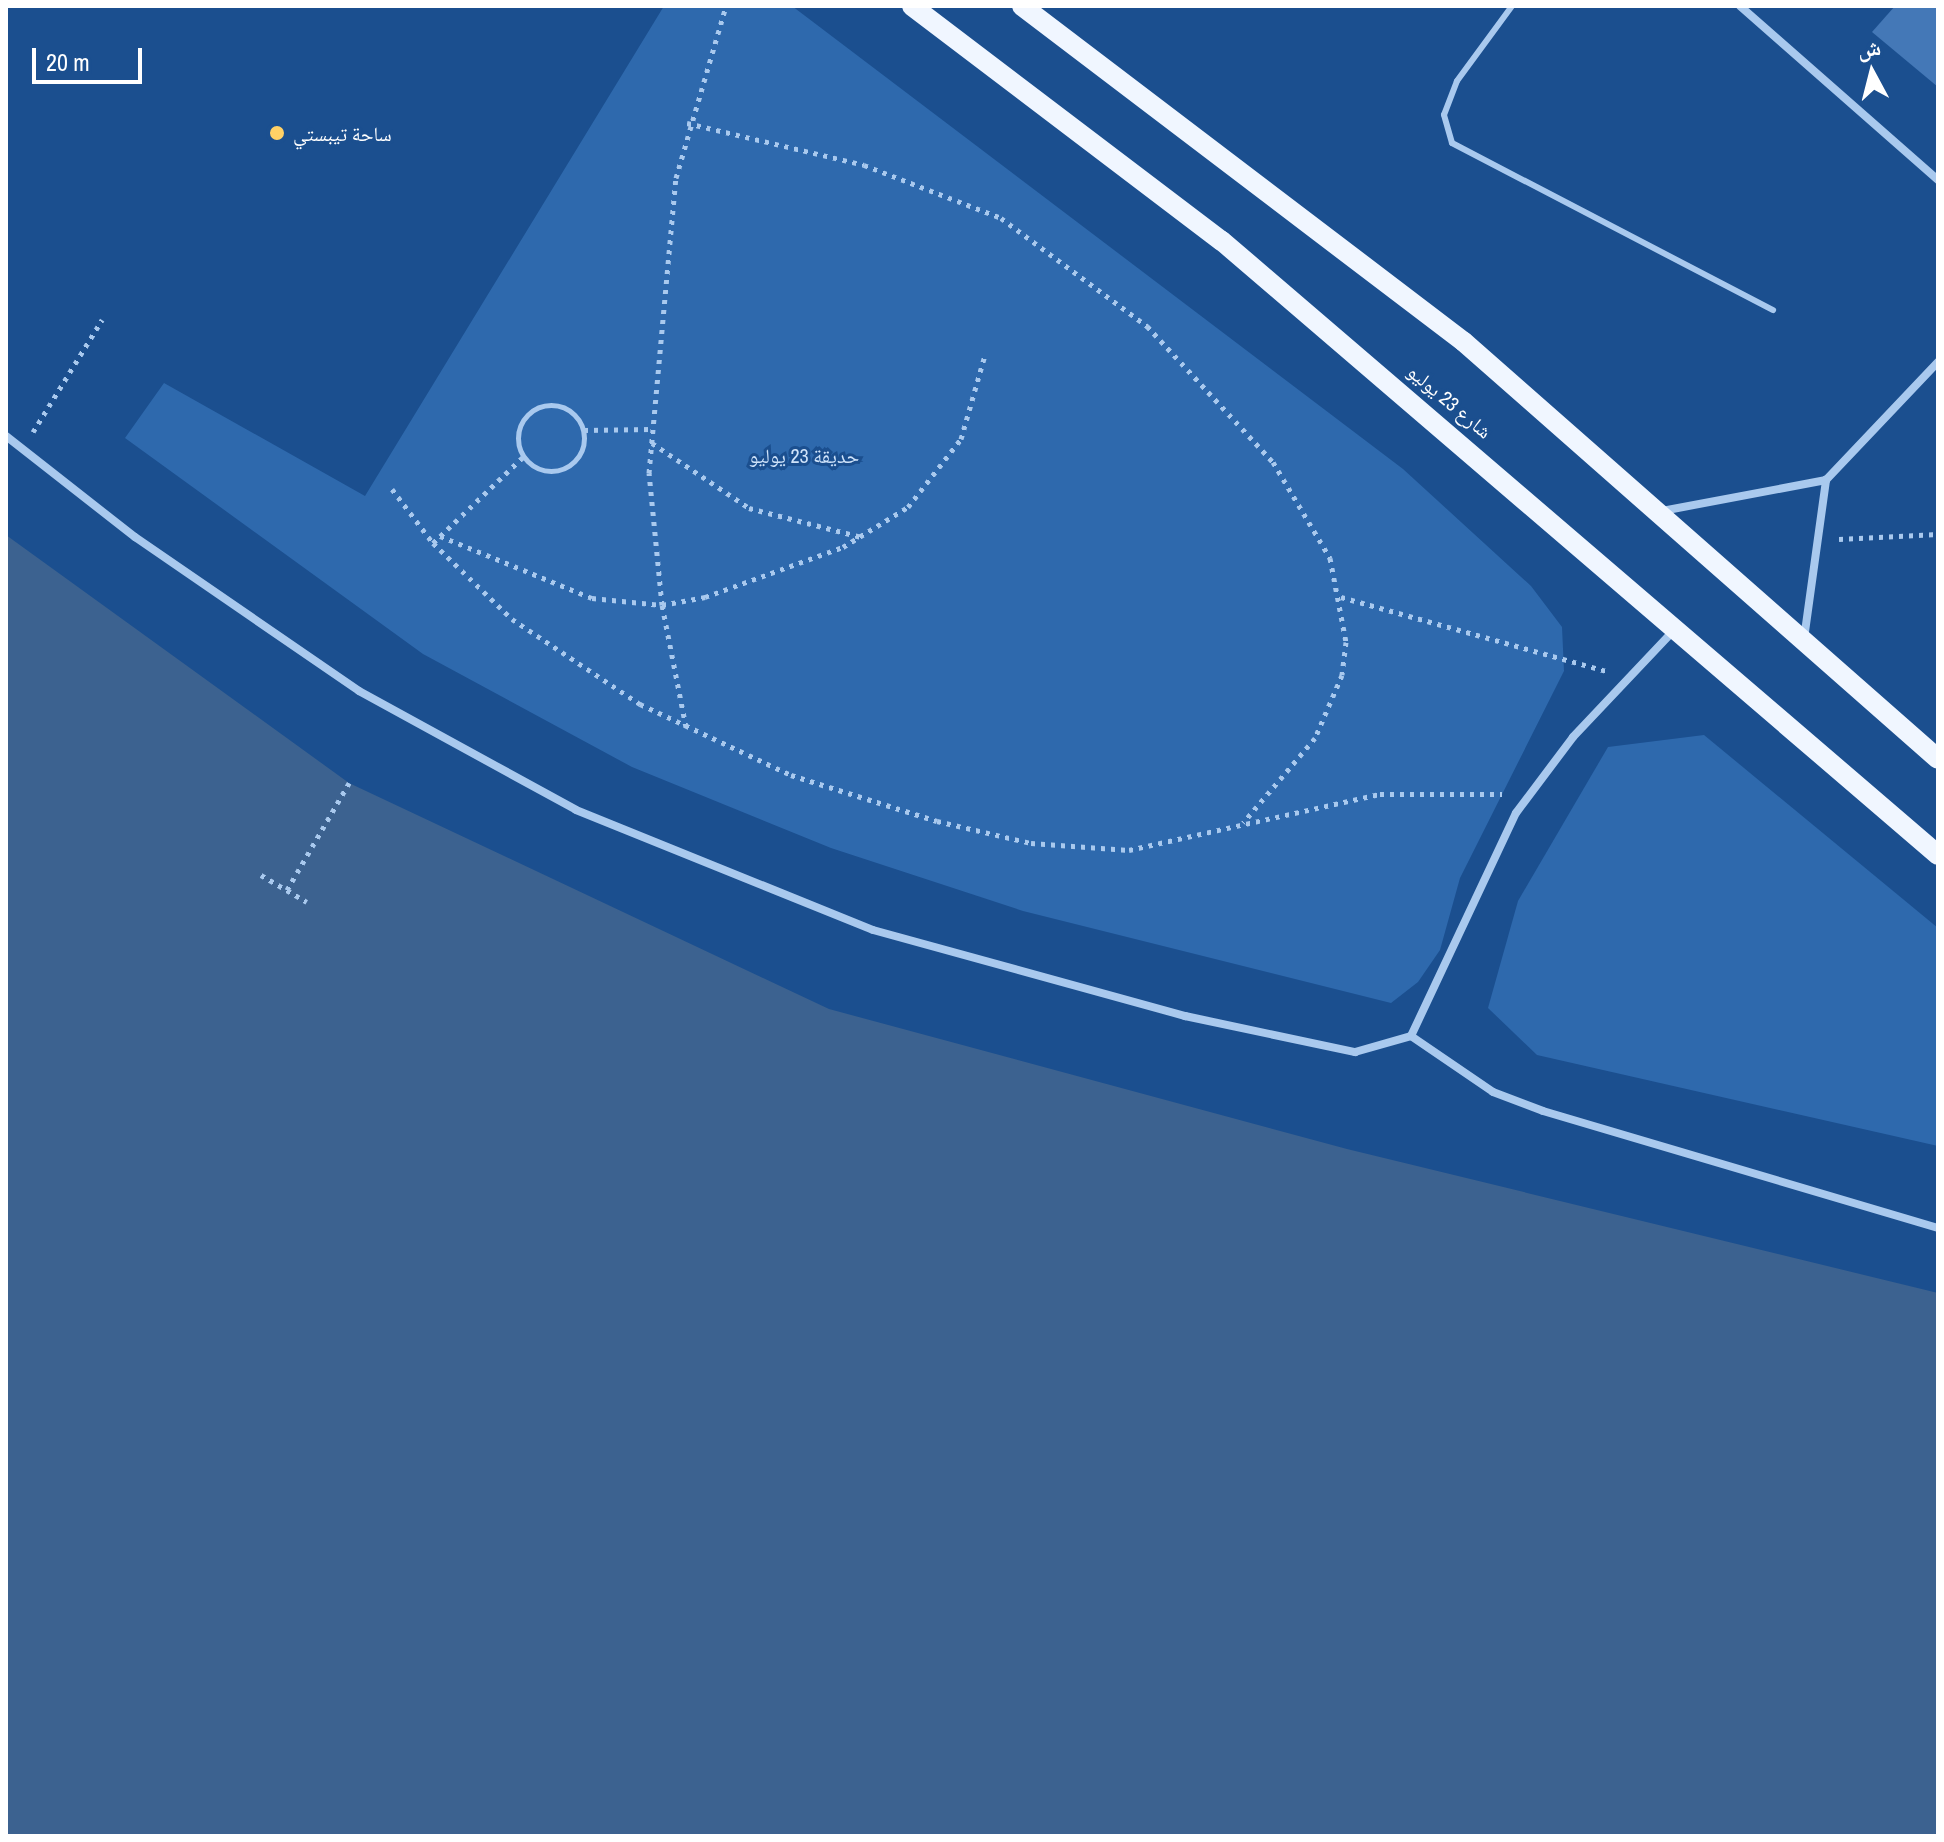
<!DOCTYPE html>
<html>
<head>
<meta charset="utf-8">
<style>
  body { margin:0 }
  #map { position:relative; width:1944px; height:1842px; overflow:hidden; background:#1b4f8f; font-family:"Archivo Narrow","Noto Naskh Arabic",sans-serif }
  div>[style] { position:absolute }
  .green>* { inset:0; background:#2e69ad }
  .water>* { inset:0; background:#3c6290 }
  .building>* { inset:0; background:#4478b7 }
  .path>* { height:5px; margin-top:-2.5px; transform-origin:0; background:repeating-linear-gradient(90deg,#a9c9ee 0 4px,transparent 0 10px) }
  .path>.ring { margin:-2.5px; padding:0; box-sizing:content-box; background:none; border:5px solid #a9c9ee; border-radius:50% }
  .service>* { height:6px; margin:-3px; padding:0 3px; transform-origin:3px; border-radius:3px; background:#a9c9ee }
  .minor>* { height:8px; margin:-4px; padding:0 4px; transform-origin:4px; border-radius:4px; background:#a9c9ee }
  .primary>* { height:20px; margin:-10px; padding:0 10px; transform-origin:10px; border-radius:10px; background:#f0f6ff }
  .dots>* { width:22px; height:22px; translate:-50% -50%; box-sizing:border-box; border:4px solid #1b4f8f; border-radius:50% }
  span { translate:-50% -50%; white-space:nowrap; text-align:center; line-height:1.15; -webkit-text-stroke:6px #1b4f8f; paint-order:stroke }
  .poi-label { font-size:20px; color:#fff }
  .left { translate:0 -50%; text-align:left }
  .street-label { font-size:20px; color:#fff }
  .park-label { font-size:20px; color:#cfe3fa }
  .frame { position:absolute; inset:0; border:8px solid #fff; pointer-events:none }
  .north { position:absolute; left:1832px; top:32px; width:80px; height:80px; -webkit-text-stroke:6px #1b4f8f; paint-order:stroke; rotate:353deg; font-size:22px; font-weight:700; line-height:32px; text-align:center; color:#fff }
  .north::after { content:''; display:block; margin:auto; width:28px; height:36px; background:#fff; clip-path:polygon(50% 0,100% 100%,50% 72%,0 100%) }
  .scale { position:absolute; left:32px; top:48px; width:110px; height:36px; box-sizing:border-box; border:4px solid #fff; border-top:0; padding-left:10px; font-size:24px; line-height:28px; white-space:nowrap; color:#fff; -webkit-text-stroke:6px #1b4f8f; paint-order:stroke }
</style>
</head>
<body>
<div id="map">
  <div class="green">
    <div style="clip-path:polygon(664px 6px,792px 6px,1403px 469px,1531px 586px,1562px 627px,1564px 671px,1460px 878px,1440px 950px,1418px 982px,1391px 1003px,1023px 911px,831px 848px,632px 767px,423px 654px,125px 438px,164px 383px,365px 496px)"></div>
    <div style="clip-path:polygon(1704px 735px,1938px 928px,1938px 1146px,1537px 1055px,1488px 1008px,1518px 901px,1608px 747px)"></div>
  </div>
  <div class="water">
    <div style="clip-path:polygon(6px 535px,349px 783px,829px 1009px,1347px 1149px,1938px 1293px,1938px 1836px,6px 1836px)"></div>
  </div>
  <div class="building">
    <div style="clip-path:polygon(1895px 6px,1938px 6px,1938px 87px,1872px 32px)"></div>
  </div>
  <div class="path">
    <div style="left:687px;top:123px;width:182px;rotate:13.3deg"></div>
    <div style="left:864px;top:165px;width:147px;rotate:21.1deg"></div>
    <div style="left:1001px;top:218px;width:182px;rotate:36.5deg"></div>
    <div style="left:1147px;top:326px;width:185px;rotate:47.2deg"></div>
    <div style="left:1273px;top:462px;width:112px;rotate:59.3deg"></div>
    <div style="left:1330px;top:558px;width:86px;rotate:79.2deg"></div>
    <div style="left:1346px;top:642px;width:33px;rotate:97deg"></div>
    <div style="left:1342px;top:675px;width:69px;rotate:113.2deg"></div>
    <div style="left:1315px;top:738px;width:111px;rotate:130.3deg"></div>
    <div class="ring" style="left:518px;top:405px;width:61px;height:61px"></div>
    <div style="left:584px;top:430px;width:68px;rotate:-0.8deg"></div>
    <div style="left:33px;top:432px;width:132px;rotate:-58.4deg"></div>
    <div style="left:652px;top:443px;width:117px;rotate:33.8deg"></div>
    <div style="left:749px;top:508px;width:116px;rotate:14.5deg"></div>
    <div style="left:392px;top:489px;width:68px;rotate:52.8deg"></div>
    <div style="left:433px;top:543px;width:110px;rotate:43.9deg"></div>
    <div style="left:512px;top:619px;width:154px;rotate:33.6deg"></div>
    <div style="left:640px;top:704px;width:167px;rotate:25.2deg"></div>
    <div style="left:791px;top:775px;width:153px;rotate:17.5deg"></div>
    <div style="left:937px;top:821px;width:97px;rotate:13.2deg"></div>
    <div style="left:1031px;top:843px;width:98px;rotate:4.1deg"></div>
    <div style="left:1129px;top:850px;width:257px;rotate:-12.6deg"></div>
    <div style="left:1380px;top:794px;width:122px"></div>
    <div style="left:440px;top:536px;width:164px;rotate:22.2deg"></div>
    <div style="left:592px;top:598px;width:70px;rotate:5.7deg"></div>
    <div style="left:662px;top:605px;width:44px;rotate:-10.5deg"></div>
    <div style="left:705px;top:597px;width:147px;rotate:-19.9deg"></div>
    <div style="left:843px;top:547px;width:76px;rotate:-31.6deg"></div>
    <div style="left:908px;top:507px;width:86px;rotate:-52.1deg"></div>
    <div style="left:961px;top:439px;width:87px;rotate:-74.1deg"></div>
    <div style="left:1839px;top:539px;width:99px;rotate:-2.9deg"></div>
    <div style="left:433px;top:543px;width:124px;rotate:-43.7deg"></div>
    <div style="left:1341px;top:597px;width:275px;rotate:15.6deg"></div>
    <div style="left:686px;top:727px;width:124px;rotate:-101.1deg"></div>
    <div style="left:662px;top:605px;width:133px;rotate:-95.6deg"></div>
    <div style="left:649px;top:473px;width:296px;rotate:-84.8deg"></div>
    <div style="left:676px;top:178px;width:179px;rotate:-73.8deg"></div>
    <div style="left:261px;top:875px;width:53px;rotate:30.4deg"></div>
    <div style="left:287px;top:890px;width:124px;rotate:-59.9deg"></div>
  </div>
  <div class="service">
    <div style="left:1512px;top:6px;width:93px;rotate:126.3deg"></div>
    <div style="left:1457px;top:81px;width:36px;rotate:111deg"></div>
    <div style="left:1444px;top:115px;width:29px;rotate:74deg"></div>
    <div style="left:1452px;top:143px;width:362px;rotate:27.5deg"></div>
  </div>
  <div class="minor">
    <div style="left:1740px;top:6px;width:264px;rotate:41.3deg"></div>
    <div style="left:6px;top:436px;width:164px;rotate:38.1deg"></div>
    <div style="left:135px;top:537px;width:272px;rotate:34.5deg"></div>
    <div style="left:359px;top:691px;width:247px;rotate:28.7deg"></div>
    <div style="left:576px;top:810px;width:320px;rotate:22deg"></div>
    <div style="left:873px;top:930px;width:324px;rotate:15.4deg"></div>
    <div style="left:1185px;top:1016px;width:174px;rotate:12deg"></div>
    <div style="left:1355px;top:1052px;width:58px;rotate:-15.9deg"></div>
    <div style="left:1411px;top:1036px;width:246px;rotate:-64.8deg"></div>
    <div style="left:1516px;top:813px;width:95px;rotate:-53.1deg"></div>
    <div style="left:1573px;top:737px;width:149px;rotate:-46.6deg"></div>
    <div style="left:1662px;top:511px;width:167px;rotate:-10.7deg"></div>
    <div style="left:1804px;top:639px;width:161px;rotate:-82.1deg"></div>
    <div style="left:1826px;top:480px;width:163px;rotate:-46.5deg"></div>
    <div style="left:1411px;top:1036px;width:99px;rotate:34.3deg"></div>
    <div style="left:1493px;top:1092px;width:53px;rotate:20.8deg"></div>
    <div style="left:1543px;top:1111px;width:412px;rotate:16.5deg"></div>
  </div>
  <div class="primary">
    <div style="left:912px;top:6px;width:389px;rotate:37.2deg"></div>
    <div style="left:1222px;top:241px;width:943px;rotate:40.61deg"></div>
    <div style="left:1022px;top:6px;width:555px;rotate:37.24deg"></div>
    <div style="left:1464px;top:342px;width:631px;rotate:41.34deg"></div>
  </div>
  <div class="dots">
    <div style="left:277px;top:133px;background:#ffd166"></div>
  </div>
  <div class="poi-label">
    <span class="left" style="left:293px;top:133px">ساحة تيبستي</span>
  </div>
  <div class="street-label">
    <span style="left:1450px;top:401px;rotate:40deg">شارع 23 يوليو</span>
  </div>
  <div class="park-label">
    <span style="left:804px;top:455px">حديقة 23 يوليو</span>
  </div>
  <div class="frame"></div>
  <div class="north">ش</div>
  <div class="scale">20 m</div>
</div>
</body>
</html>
